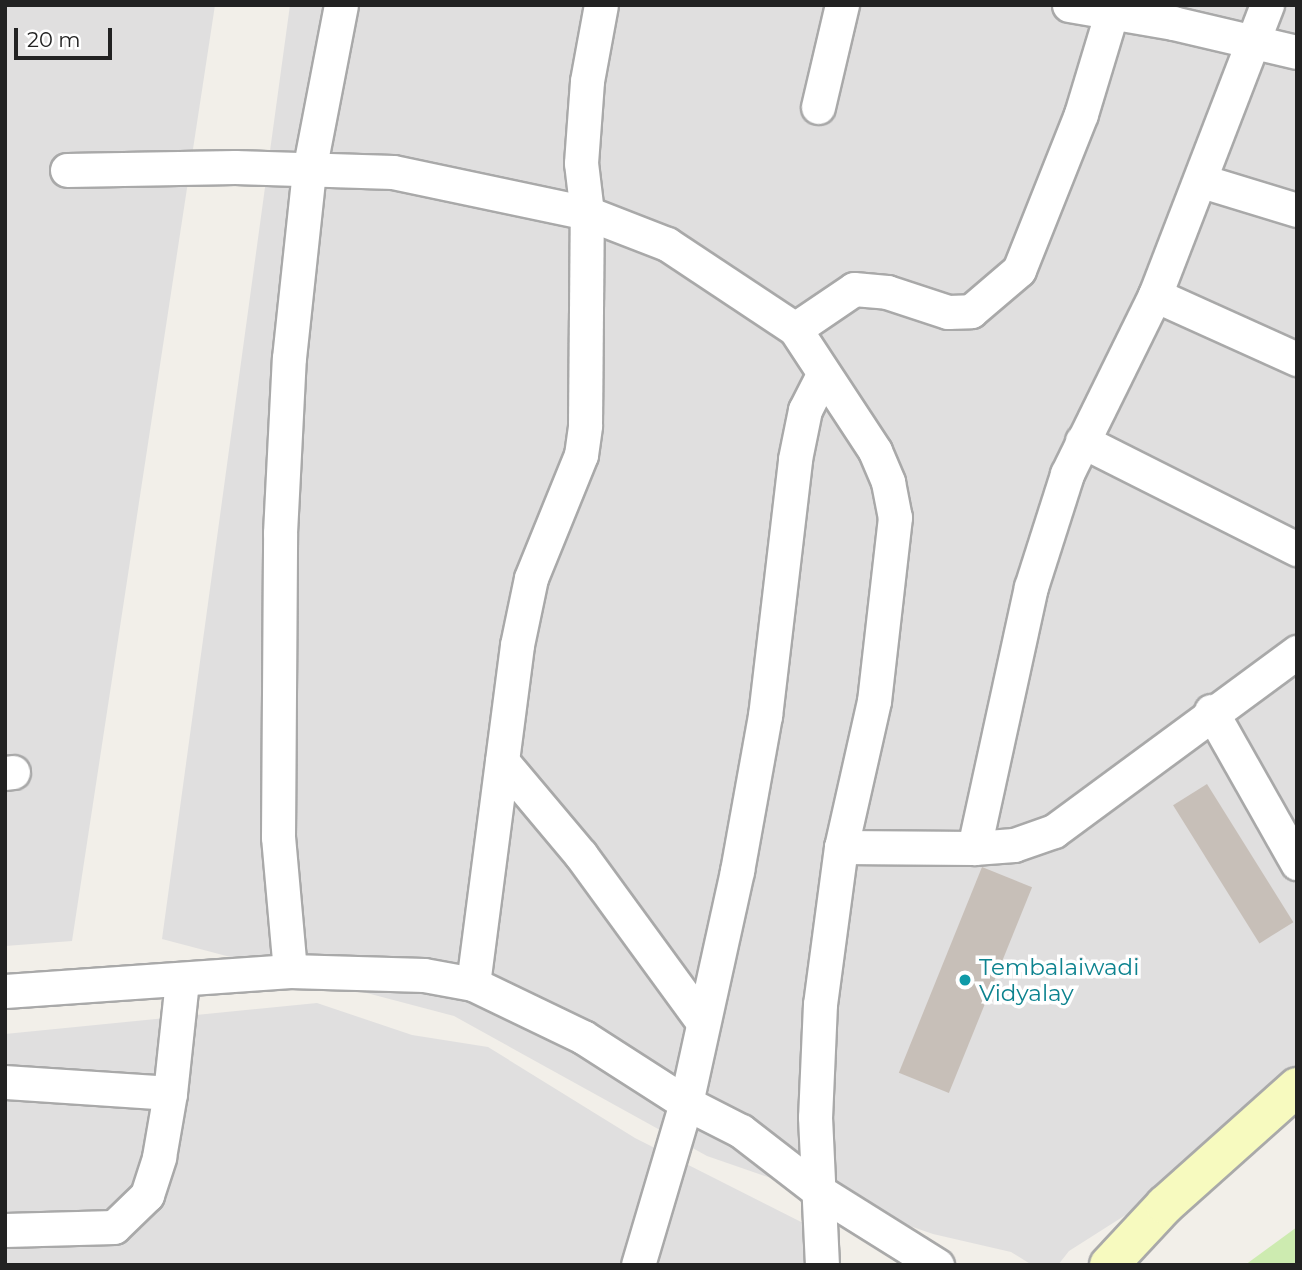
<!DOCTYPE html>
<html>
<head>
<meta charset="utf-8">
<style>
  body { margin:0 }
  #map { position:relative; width:1302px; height:1270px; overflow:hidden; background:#f2efe9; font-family:Montserrat,sans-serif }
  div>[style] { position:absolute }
  .residential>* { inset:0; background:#e0dfdf }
  .grass>* { inset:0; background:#cdebb0 }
  .building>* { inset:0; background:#c7bfb8; transform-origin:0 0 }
  .roads { filter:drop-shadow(2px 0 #a9a9a9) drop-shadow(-2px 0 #a9a9a9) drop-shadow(0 2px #a9a9a9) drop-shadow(0 -2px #a9a9a9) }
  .minor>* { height:33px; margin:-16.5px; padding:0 16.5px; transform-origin:16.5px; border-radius:16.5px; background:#fff }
  .secondary>* { height:38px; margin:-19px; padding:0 19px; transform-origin:19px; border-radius:19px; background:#f7fabf }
  .dots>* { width:19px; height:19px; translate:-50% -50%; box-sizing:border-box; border:4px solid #fff; border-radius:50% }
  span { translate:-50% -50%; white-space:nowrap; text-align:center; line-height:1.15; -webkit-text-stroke:7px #fff; paint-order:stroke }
  .culture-label { font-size:23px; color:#0d838f }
  .left { translate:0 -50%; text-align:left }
  .frame { position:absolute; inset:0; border:7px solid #222; pointer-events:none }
  .scale { position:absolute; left:14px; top:28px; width:98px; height:32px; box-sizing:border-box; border:4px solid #222; border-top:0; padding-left:9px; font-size:21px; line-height:24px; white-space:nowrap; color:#222; -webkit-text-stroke:5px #fff; paint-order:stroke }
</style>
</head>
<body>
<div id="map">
  <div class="residential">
    <div style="clip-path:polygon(5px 5px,215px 5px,72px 941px,5px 946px)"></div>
    <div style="clip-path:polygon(290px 5px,1297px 5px,1297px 1106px,1069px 1251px,1058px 1265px,1032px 1265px,1011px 1252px,933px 1234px,707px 1156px,454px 1016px,162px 939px)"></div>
    <div style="clip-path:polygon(317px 1003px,412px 1035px,488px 1047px,635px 1138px,821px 1232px,822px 1265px,5px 1265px,5px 1034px)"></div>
  </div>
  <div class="grass">
    <div style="clip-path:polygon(1297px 1227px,1297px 1265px,1245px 1265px)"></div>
  </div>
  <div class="building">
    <div style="left:1207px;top:784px;width:163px;height:40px;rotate:58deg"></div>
    <div style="left:982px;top:867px;width:54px;height:222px;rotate:22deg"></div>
  </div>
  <div class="roads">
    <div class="minor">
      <div style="left:1069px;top:5px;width:106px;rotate:9.8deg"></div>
      <div style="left:1173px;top:23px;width:127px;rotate:13.2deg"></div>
      <div style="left:818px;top:107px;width:105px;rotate:-76.8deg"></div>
      <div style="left:67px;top:170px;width:168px;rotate:-1deg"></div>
      <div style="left:235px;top:167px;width:158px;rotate:1.8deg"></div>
      <div style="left:393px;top:172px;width:198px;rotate:11.9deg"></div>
      <div style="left:587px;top:213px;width:86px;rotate:21.2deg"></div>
      <div style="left:667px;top:244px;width:154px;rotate:33.6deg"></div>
      <div style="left:795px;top:329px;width:146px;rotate:56.7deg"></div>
      <div style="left:875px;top:451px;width:34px;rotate:67deg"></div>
      <div style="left:888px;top:482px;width:36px;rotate:79deg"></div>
      <div style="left:895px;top:517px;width:185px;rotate:96.5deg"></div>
      <div style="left:874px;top:701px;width:150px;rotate:102.7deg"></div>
      <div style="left:841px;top:847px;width:158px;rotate:97.6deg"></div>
      <div style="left:820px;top:1004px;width:113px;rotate:92.5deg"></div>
      <div style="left:815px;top:1117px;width:148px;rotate:87.3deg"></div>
      <div style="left:1202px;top:181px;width:99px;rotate:17deg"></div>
      <div style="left:1155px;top:295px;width:156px;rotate:24.3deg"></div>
      <div style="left:795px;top:329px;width:71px;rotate:-34.1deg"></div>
      <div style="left:854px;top:289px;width:33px;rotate:5deg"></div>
      <div style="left:887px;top:292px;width:64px;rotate:18.2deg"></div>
      <div style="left:948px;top:312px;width:23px;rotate:-2deg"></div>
      <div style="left:971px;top:311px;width:63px;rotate:-40.5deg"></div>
      <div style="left:1019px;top:270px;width:168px;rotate:-68.3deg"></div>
      <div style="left:1081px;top:114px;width:114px;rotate:-73.2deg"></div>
      <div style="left:1082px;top:441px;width:241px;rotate:26.7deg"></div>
      <div style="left:1211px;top:711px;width:175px;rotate:60.5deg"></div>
      <div style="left:502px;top:761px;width:123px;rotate:50deg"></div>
      <div style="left:581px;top:855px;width:205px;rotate:53.9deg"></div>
      <div style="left:5px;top:773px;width:8px;rotate:-7deg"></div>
      <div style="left:841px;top:847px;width:133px;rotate:0.4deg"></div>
      <div style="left:974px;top:848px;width:40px;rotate:-4.3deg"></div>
      <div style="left:1014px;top:845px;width:42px;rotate:-19.3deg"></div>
      <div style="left:1054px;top:831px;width:302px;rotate:-36.4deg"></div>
      <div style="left:974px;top:848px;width:267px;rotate:-77.7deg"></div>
      <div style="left:1031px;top:587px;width:119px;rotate:-72.3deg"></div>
      <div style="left:1067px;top:474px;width:199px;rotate:-63.8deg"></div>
      <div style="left:1155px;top:295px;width:311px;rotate:-68.9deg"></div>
      <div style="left:290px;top:971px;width:135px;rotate:-95.1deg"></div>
      <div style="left:278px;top:837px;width:304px;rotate:-89.6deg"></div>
      <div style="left:280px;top:533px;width:175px;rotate:-87.1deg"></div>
      <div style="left:289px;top:358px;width:188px;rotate:-83.9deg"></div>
      <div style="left:309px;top:171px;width:169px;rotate:-79.1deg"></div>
      <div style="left:473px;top:984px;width:342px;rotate:-82.6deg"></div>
      <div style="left:517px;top:645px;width:68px;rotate:-78.2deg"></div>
      <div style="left:531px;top:578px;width:133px;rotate:-67.9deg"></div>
      <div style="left:581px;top:455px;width:30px;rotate:-82deg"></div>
      <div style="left:585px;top:425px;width:212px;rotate:-89.5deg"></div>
      <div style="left:587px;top:213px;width:50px;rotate:-96.8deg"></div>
      <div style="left:581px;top:163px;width:82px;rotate:-85.8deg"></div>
      <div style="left:587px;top:81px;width:77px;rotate:-79.6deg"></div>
      <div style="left:5px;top:991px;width:286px;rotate:-4deg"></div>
      <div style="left:290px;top:971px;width:134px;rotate:1.7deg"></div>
      <div style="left:424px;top:975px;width:50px;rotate:10.4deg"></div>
      <div style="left:473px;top:984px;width:122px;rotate:25.7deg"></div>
      <div style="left:583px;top:1037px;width:122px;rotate:32.7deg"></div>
      <div style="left:686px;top:1103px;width:62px;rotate:27deg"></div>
      <div style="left:741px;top:1131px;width:100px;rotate:37.7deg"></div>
      <div style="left:820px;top:1192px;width:138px;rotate:32deg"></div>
      <div style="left:5px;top:1082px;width:165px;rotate:3.8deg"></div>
      <div style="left:5px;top:1230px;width:109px;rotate:-1.6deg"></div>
      <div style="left:114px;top:1227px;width:46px;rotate:-44.1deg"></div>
      <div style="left:147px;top:1195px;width:40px;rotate:-72deg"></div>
      <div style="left:159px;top:1157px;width:65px;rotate:-80.2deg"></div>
      <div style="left:170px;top:1093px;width:114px;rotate:-83.9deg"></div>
      <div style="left:638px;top:1265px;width:169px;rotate:-73.5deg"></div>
      <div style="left:686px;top:1103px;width:238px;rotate:-77.6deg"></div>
      <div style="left:737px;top:871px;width:158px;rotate:-79.8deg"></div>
      <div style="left:765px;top:716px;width:259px;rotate:-83.3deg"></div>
      <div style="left:795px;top:459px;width:50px;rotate:-78.5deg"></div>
      <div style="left:805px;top:410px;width:39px;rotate:-63deg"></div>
    </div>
    <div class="secondary">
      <div style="left:1109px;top:1265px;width:82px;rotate:-47deg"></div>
      <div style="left:1165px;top:1205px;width:177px;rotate:-41.8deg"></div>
    </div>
  </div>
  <div class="dots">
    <div style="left:965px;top:980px;background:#0f9aa8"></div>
  </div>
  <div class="culture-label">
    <span class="left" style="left:979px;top:980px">Tembalaiwadi<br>Vidyalay</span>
  </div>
  <div class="frame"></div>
  <div class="scale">20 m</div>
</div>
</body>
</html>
